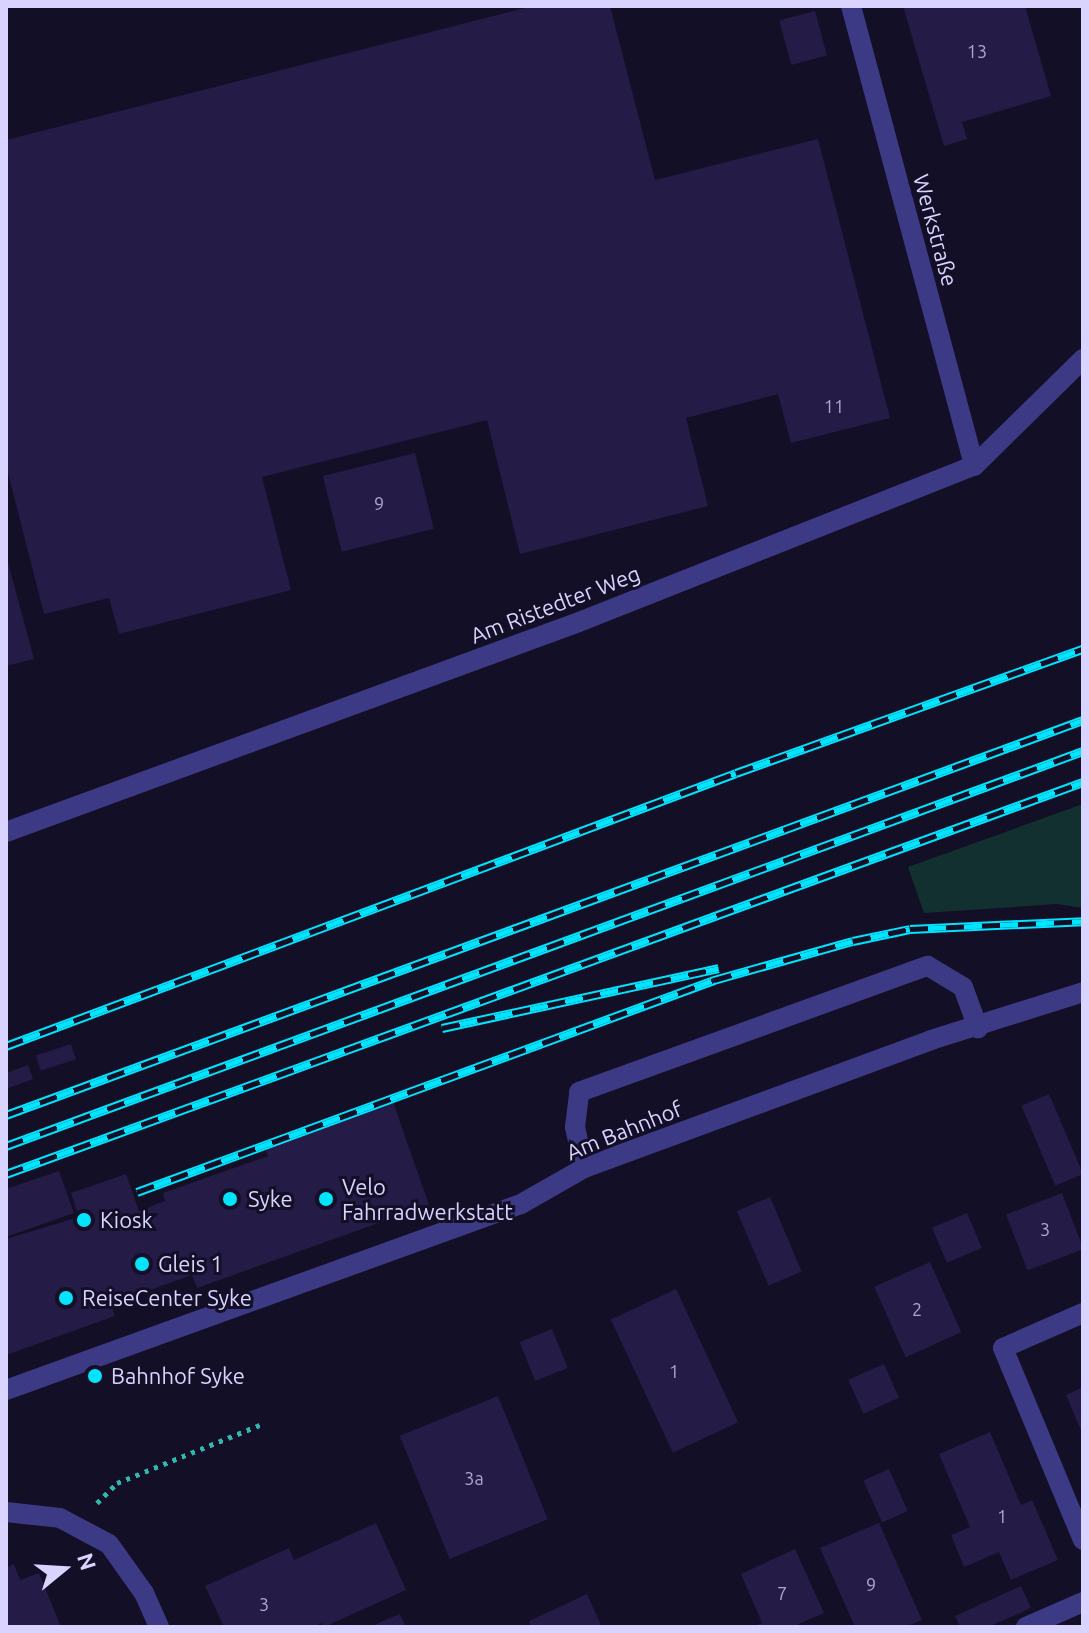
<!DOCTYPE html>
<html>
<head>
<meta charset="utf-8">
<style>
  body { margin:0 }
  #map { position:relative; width:1089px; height:1633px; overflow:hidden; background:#130f26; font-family:Ubuntu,sans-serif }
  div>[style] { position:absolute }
  .green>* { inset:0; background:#12302f }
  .building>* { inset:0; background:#241b47; transform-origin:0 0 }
  .path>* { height:5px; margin-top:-2.5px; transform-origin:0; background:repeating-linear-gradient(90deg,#2fb8b0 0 4px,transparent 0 10px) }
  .minor>* { height:20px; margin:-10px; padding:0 10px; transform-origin:10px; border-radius:10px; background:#3d3a85 }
  .rail>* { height:9px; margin-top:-4.5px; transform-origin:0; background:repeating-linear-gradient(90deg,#130f26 0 18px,#00e5ff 0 36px); box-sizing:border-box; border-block:2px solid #00e5ff }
  .dots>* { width:22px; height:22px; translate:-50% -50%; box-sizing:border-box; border:4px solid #130f26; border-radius:50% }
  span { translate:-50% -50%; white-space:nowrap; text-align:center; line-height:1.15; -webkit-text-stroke:6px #130f26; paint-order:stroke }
  .number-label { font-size:18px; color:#aca6d1 }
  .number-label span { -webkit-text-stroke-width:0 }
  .street-label { font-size:22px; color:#d9d4ff }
  .poi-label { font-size:22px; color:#d9d4ff }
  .left { translate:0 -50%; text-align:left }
  .frame { position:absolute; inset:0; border:8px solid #d9d4ff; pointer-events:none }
  .north { position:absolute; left:24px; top:1529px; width:80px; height:80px; -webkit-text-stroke:6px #130f26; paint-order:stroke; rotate:72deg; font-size:22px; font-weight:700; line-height:32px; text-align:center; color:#d9d4ff }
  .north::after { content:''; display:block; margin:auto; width:28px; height:36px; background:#d9d4ff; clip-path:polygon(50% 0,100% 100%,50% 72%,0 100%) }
</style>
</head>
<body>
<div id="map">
  <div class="green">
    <div style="clip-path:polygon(1083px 804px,1083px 908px,1057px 904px,924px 913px,908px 867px)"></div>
  </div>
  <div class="building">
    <div style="clip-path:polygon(533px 6px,610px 6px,655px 180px,818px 139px,890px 418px,791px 443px,778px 394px,686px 418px,708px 506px,520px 554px,487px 420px,262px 477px,291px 590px,119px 634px,109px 598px,44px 614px,6px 465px,6px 140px)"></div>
    <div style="clip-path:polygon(903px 6px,1025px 6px,1051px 96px,962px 122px,967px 139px,944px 146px)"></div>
    <div style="left:815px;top:11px;width:46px;height:37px;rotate:75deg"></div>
    <div style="left:415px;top:453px;width:78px;height:95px;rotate:76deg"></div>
    <div style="clip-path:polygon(6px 555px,34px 659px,6px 666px)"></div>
    <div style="left:71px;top:1044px;width:16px;height:37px;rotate:72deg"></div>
    <div style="clip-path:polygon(28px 1065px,33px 1079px,6px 1089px,6px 1073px)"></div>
    <div style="left:1049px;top:1094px;width:87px;height:30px;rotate:67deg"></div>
    <div style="clip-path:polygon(393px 1102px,429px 1205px,197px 1288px,192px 1275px,111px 1304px,115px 1316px,6px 1355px,6px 1239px,79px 1217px,71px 1193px,126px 1174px,139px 1211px,165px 1201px,163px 1193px,268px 1156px,265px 1148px)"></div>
    <div style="clip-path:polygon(59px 1171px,74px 1213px,6px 1237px,6px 1189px)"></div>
    <div style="left:1062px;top:1193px;width:60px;height:60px;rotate:69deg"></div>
    <div style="left:770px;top:1197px;width:81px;height:36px;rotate:67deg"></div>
    <div style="left:967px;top:1213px;width:38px;height:38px;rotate:67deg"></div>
    <div style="left:930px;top:1262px;width:77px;height:61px;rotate:66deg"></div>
    <div style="left:676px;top:1289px;width:147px;height:72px;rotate:65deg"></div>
    <div style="left:552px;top:1329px;width:42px;height:35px;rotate:68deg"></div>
    <div style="left:884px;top:1364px;width:37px;height:39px;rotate:66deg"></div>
    <div style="clip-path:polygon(1083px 1387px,1083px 1435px,1066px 1395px)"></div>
    <div style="left:498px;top:1396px;width:133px;height:106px;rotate:68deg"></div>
    <div style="clip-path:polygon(990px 1432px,1021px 1505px,1032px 1500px,1058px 1560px,1011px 1580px,999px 1552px,964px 1567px,951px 1535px,970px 1527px,939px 1454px)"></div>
    <div style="left:889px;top:1469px;width:46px;height:28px;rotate:66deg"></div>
    <div style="clip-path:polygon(376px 1523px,406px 1590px,324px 1627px,322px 1623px,312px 1627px,224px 1627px,205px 1586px,289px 1548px,294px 1560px)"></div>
    <div style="clip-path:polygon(879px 1523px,922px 1620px,905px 1627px,855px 1627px,820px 1548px)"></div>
    <div style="clip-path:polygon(795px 1549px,824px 1613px,792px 1627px,752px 1627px,762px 1623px,741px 1574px)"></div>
    <div style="clip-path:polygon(14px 1564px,20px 1580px,39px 1573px,61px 1627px,6px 1627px,6px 1568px)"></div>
    <div style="clip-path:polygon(1021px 1586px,1031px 1608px,988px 1627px,960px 1627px,955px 1616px)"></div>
    <div style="clip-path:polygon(587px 1594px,602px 1627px,531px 1627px,529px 1621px)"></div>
    <div style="clip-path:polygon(400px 1614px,406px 1627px,369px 1627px)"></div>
  </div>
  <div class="path">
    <div style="left:97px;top:1503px;width:28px;rotate:-45deg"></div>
    <div style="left:117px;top:1483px;width:157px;rotate:-22.1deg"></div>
  </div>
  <div class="minor">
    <div style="left:851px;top:6px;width:476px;rotate:75deg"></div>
    <div style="left:6px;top:832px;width:610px;rotate:-20.13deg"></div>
    <div style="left:579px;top:622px;width:425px;rotate:-21.6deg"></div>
    <div style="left:974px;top:466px;width:153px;rotate:-44.5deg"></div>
    <div style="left:584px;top:1168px;width:42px;rotate:-102.4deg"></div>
    <div style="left:575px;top:1127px;width:35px;rotate:-83deg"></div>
    <div style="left:579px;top:1092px;width:371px;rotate:-19.9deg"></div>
    <div style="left:928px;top:966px;width:41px;rotate:31deg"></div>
    <div style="left:963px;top:987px;width:44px;rotate:69.9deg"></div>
    <div style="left:1083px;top:1313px;width:87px;rotate:156.4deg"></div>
    <div style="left:1003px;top:1348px;width:208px;rotate:67.4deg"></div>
    <div style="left:6px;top:1390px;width:548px;rotate:-19.86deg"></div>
    <div style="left:521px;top:1204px;width:73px;rotate:-29.7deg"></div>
    <div style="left:584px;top:1168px;width:370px;rotate:-20.2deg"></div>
    <div style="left:931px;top:1040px;width:159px;rotate:-17.5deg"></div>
    <div style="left:6px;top:1512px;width:54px;rotate:6.3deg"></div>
    <div style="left:60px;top:1518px;width:55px;rotate:28deg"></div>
    <div style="left:109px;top:1544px;width:60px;rotate:54.5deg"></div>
    <div style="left:144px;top:1593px;width:37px;rotate:66deg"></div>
    <div style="left:1026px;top:1627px;width:62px;rotate:-23.7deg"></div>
  </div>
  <div class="rail">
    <div style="left:442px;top:1028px;width:283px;rotate:-12.2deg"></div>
    <div style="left:6px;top:1046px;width:779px;rotate:-20.5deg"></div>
    <div style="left:736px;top:773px;width:368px;rotate:-19.7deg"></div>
    <div style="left:6px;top:1115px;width:1147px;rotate:-20.14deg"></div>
    <div style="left:6px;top:1146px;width:1147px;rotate:-20.14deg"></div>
    <div style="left:6px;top:1174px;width:1146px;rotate:-20deg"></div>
    <div style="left:137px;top:1192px;width:615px;rotate:-20.17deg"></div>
    <div style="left:714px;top:980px;width:144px;rotate:-15.7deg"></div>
    <div style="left:853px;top:941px;width:58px;rotate:-11.9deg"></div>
    <div style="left:910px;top:929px;width:173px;rotate:-2.6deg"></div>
  </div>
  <div class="dots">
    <div style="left:230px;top:1199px;background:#00e5ff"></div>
    <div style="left:326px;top:1199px;background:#00e5ff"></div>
    <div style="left:84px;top:1220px;background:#00e5ff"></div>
    <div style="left:142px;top:1264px;background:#00e5ff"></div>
    <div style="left:66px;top:1298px;background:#00e5ff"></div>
    <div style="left:95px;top:1376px;background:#00e5ff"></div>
  </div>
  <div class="number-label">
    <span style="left:977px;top:51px">13</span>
    <span style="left:834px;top:406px">11</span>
    <span style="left:379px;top:503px">9</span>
    <span style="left:1045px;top:1229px">3</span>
    <span style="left:917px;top:1309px">2</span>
    <span style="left:674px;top:1371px">1</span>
    <span style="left:474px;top:1478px">3a</span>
    <span style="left:1002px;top:1516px">1</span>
    <span style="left:871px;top:1584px">9</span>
    <span style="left:782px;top:1593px">7</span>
    <span style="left:264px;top:1604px">3</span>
  </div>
  <div class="street-label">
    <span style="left:936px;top:230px;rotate:75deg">Werkstraße</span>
    <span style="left:555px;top:604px;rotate:-21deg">Am Ristedter Weg</span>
    <span style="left:624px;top:1130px;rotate:-22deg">Am Bahnhof</span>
  </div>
  <div class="poi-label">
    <span class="left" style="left:342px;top:1199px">Velo<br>Fahrradwerkstatt</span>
    <span class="left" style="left:248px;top:1199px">Syke</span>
    <span class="left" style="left:100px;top:1220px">Kiosk</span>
    <span class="left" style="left:158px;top:1264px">Gleis 1</span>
    <span class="left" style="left:82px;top:1298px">ReiseCenter Syke</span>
    <span class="left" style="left:111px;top:1376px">Bahnhof Syke</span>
  </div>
  <div class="frame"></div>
  <div class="north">N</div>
</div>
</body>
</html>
